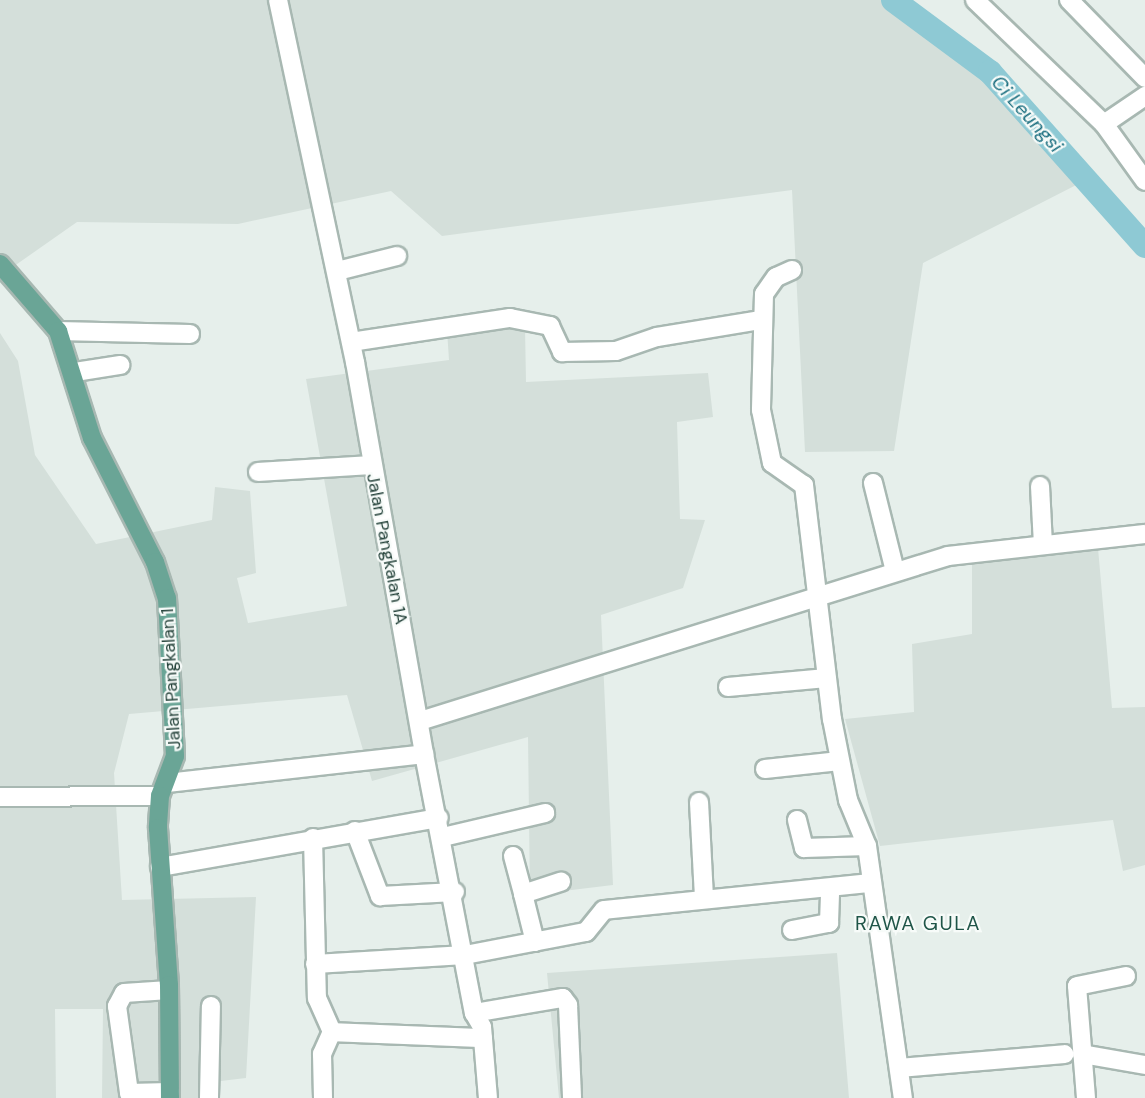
<!DOCTYPE html>
<html>
<head>
<meta charset="utf-8">
<style>
  body { margin:0 }
  #map { position:relative; width:1145px; height:1098px; overflow:hidden; background:#e6efeb; font-family:"DM Sans",sans-serif }
  div>[style] { position:absolute }
  .built>* { inset:0; background:#d4dfda }
  .river>* { height:24px; margin:-12px; padding:0 12px; transform-origin:12px; border-radius:12px; background:#8ec9d4 }
  .roads { filter:drop-shadow(2px 0 #a8b8b2) drop-shadow(-2px 0 #a8b8b2) drop-shadow(0 2px #a8b8b2) drop-shadow(0 -2px #a8b8b2) }
  .minor>* { height:18px; margin:-9px; padding:0 9px; transform-origin:9px; border-radius:9px; background:#fff }
  .major>* { height:18px; margin:-9px; padding:0 9px; transform-origin:9px; border-radius:9px; background:#6aa596 }
  span { translate:-50% -50%; white-space:nowrap; text-align:center; line-height:1.15; -webkit-text-stroke:4.5px #f7fbf9; paint-order:stroke }
  .street-label { font-size:18px; color:#24423a }
  .water-label { font-size:20px; color:#1c6f80; font-style:italic }
  .neighbourhood-label { font-size:20px; color:#1f5548; letter-spacing:1.5px }
</style>
</head>
<body>
<div id="map">
  <div class="built">
    <div style="clip-path:polygon(0 0,893px 0,990px 72px,1086px 180px,923px 263px,894px 451px,805px 452px,792px 190px,442px 236px,391px 191px,238px 224px,77px 222px,0 276px)"></div>
    <div style="clip-path:polygon(525px 327px,526px 382px,708px 373px,713px 417px,677px 422px,680px 519px,705px 520px,683px 588px,601px 615px,613px 885px,530px 895px,528px 737px,372px 781px,347px 695px,129px 714px,114px 773px,122px 900px,256px 897px,246px 1078px,204px 1083px,202px 1098px,102px 1098px,103px 1009px,55px 1009px,56px 1098px,0 1098px,0 333px,18px 361px,35px 455px,96px 544px,212px 520px,215px 487px,250px 491px,256px 573px,237px 578px,248px 623px,347px 606px,306px 379px,449px 360px,447px 330px)"></div>
    <div style="clip-path:polygon(1098px 548px,1112px 708px,1145px 707px,1145px 865px,1123px 871px,1113px 820px,880px 846px,845px 719px,914px 712px,912px 644px,972px 634px,972px 558px)"></div>
    <div style="clip-path:polygon(837px 953px,849px 1098px,559px 1098px,547px 973px)"></div>
  </div>
  <div class="river">
    <div style="left:893px;top:0;width:121px;rotate:36.6deg"></div>
    <div style="left:990px;top:72px;width:233px;rotate:48.3deg"></div>
  </div>
  <div class="roads">
    <div class="minor">
      <div style="left:278px;top:0;width:370px;rotate:78deg"></div>
      <div style="left:355px;top:362px;width:398px;rotate:80deg"></div>
      <div style="left:424px;top:754px;width:264px;rotate:79.1deg"></div>
      <div style="left:474px;top:1013px;width:16px;rotate:60deg"></div>
      <div style="left:482px;top:1027px;width:71px;rotate:85.2deg"></div>
      <div style="left:975px;top:0;width:179px;rotate:43.9deg"></div>
      <div style="left:1104px;top:124px;width:70px;rotate:54.3deg"></div>
      <div style="left:1069px;top:0;width:109px;rotate:45.7deg"></div>
      <div style="left:1104px;top:124px;width:50px;rotate:-34.3deg"></div>
      <div style="left:792px;top:270px;width:17px;rotate:156deg"></div>
      <div style="left:776px;top:277px;width:21px;rotate:125deg"></div>
      <div style="left:764px;top:294px;width:116px;rotate:91.5deg"></div>
      <div style="left:761px;top:410px;width:54px;rotate:78.3deg"></div>
      <div style="left:772px;top:463px;width:39px;rotate:35deg"></div>
      <div style="left:804px;top:485px;width:236px;rotate:83.2deg"></div>
      <div style="left:832px;top:719px;width:83px;rotate:78.8deg"></div>
      <div style="left:848px;top:800px;width:50px;rotate:67.6deg"></div>
      <div style="left:867px;top:846px;width:255px;rotate:81.9deg"></div>
      <div style="left:337px;top:271px;width:62px;rotate:-14deg"></div>
      <div style="left:58px;top:331px;width:132px;rotate:1.3deg"></div>
      <div style="left:351px;top:342px;width:161px;rotate:-8.6deg"></div>
      <div style="left:510px;top:318px;width:41px;rotate:11.3deg"></div>
      <div style="left:550px;top:326px;width:29px;rotate:65deg"></div>
      <div style="left:562px;top:352px;width:54px;rotate:-1.1deg"></div>
      <div style="left:616px;top:351px;width:43px;rotate:-18.9deg"></div>
      <div style="left:657px;top:337px;width:104px;rotate:-9.4deg"></div>
      <div style="left:75px;top:372px;width:46px;rotate:-8.8deg"></div>
      <div style="left:258px;top:472px;width:113px;rotate:-3.5deg"></div>
      <div style="left:873px;top:483px;width:91px;rotate:76deg"></div>
      <div style="left:1040px;top:486px;width:59px;rotate:87.1deg"></div>
      <div style="left:728px;top:687px;width:99px;rotate:-5.2deg"></div>
      <div style="left:420px;top:721px;width:553px;rotate:-17.35deg"></div>
      <div style="left:948px;top:556px;width:198px;rotate:-6.4deg"></div>
      <div style="left:765px;top:769px;width:75px;rotate:-6.1deg"></div>
      <div style="left:167px;top:783px;width:259px;rotate:-6.4deg"></div>
      <div style="left:0;top:797px;width:160px;rotate:-0.4deg"></div>
      <div style="left:699px;top:802px;width:97px;rotate:87deg"></div>
      <div style="left:797px;top:820px;width:29px;rotate:76deg"></div>
      <div style="left:804px;top:848px;width:63px;rotate:-1.8deg"></div>
      <div style="left:355px;top:831px;width:70px;rotate:69deg"></div>
      <div style="left:380px;top:896px;width:75px;rotate:-3.1deg"></div>
      <div style="left:443px;top:837px;width:105px;rotate:-13.2deg"></div>
      <div style="left:313px;top:838px;width:160px;rotate:88.6deg"></div>
      <div style="left:317px;top:998px;width:37px;rotate:66deg"></div>
      <div style="left:513px;top:856px;width:39px;rotate:75deg"></div>
      <div style="left:160px;top:867px;width:283px;rotate:-10deg"></div>
      <div style="left:792px;top:930px;width:38px;rotate:-11deg"></div>
      <div style="left:829px;top:923px;width:33px;rotate:-88deg"></div>
      <div style="left:535px;top:942px;width:49px;rotate:-104deg"></div>
      <div style="left:523px;top:894px;width:40px;rotate:-18deg"></div>
      <div style="left:315px;top:964px;width:150px;rotate:-3.4deg"></div>
      <div style="left:465px;top:955px;width:123px;rotate:-10.8deg"></div>
      <div style="left:586px;top:932px;width:28px;rotate:-51deg"></div>
      <div style="left:604px;top:910px;width:269px;rotate:-5.8deg"></div>
      <div style="left:169px;top:990px;width:45px;rotate:176.2deg"></div>
      <div style="left:124px;top:993px;width:15px;rotate:118deg"></div>
      <div style="left:117px;top:1006px;width:88px;rotate:82.1deg"></div>
      <div style="left:129px;top:1093px;width:41px;rotate:-1.4deg"></div>
      <div style="left:474px;top:1013px;width:90px;rotate:-9.6deg"></div>
      <div style="left:563px;top:998px;width:9px;rotate:54deg"></div>
      <div style="left:568px;top:1005px;width:93px;rotate:87.5deg"></div>
      <div style="left:1082px;top:1054px;width:64px;rotate:9.9deg"></div>
      <div style="left:899px;top:1068px;width:166px;rotate:-4.8deg"></div>
      <div style="left:209px;top:1098px;width:92px;rotate:-88.8deg"></div>
      <div style="left:323px;top:1098px;width:44px;rotate:-91.3deg"></div>
      <div style="left:322px;top:1054px;width:24px;rotate:-66deg"></div>
      <div style="left:332px;top:1032px;width:151px;rotate:2.3deg"></div>
      <div style="left:1086px;top:1098px;width:112px;rotate:-94.6deg"></div>
      <div style="left:1077px;top:986px;width:50px;rotate:-11.5deg"></div>
    </div>
    <div class="major">
      <div style="left:0;top:264px;width:89px;rotate:49.1deg"></div>
      <div style="left:58px;top:331px;width:112px;rotate:72.4deg"></div>
      <div style="left:92px;top:438px;width:139px;rotate:63.1deg"></div>
      <div style="left:155px;top:562px;width:38px;rotate:72deg"></div>
      <div style="left:167px;top:598px;width:158px;rotate:87.1deg"></div>
      <div style="left:175px;top:756px;width:43px;rotate:110.6deg"></div>
      <div style="left:160px;top:796px;width:32px;rotate:94deg"></div>
      <div style="left:158px;top:828px;width:157px;rotate:86deg"></div>
      <div style="left:169px;top:985px;width:113px;rotate:89.5deg"></div>
    </div>
  </div>
  <div class="street-label">
    <span style="left:387px;top:549px;rotate:79deg">Jalan Pangkalan 1A</span>
    <span style="left:171px;top:679px;rotate:-93deg">Jalan Pangkalan 1</span>
  </div>
  <div class="water-label">
    <span style="left:1027px;top:114px;rotate:48deg">Ci Leungsi</span>
  </div>
  <div class="neighbourhood-label">
    <span style="left:918px;top:923px">RAWA GULA</span>
  </div>
</div>
</body>
</html>
